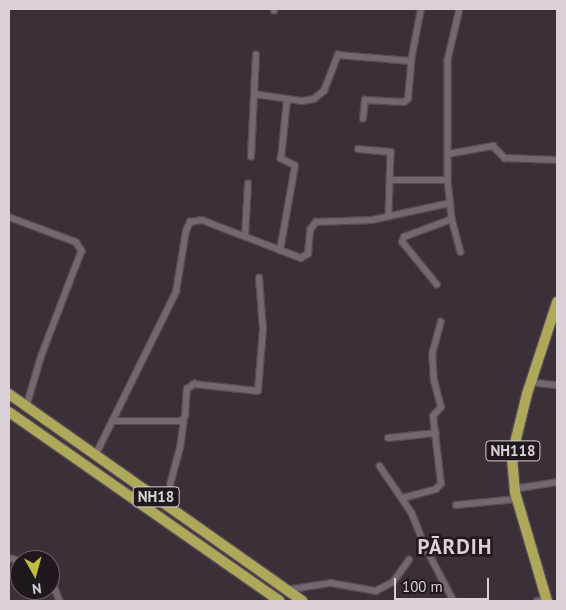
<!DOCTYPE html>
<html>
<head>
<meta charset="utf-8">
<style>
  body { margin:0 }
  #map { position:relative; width:566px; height:610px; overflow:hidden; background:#3b2f38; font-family:"PT Sans",sans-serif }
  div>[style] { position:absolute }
  .roads { filter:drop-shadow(1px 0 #554b53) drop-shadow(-1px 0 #554b53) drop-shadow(0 1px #554b53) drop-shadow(0 -1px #554b53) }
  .minor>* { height:5.5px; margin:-2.75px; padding:0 2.75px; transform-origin:2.75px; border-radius:2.75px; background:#756771 }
  .trunk>* { height:10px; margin:-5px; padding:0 5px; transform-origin:5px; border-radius:5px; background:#ada85a }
  span { translate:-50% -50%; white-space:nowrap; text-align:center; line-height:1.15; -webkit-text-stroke:5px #1f191d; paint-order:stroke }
  .shield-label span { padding:1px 4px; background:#1f191d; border:1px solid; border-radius:4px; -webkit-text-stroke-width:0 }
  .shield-label { font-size:15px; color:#d9d1d7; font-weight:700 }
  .district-label { font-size:21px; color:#d9d1d7; font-weight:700; letter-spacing:1px }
  .frame { position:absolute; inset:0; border:10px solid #d9d1d7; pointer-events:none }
  .north { position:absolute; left:10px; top:550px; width:50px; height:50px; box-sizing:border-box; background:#1f191d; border:1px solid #696367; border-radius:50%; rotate:173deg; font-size:14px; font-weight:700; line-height:20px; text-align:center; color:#d9d1d7 }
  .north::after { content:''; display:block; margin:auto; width:18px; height:22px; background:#c2bd3f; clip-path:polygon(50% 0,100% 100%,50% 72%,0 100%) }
  .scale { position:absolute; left:394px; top:578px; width:95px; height:22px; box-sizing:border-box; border:2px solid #d9d1d7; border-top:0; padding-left:6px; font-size:15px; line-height:18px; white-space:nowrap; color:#d9d1d7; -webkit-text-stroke:4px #1f191d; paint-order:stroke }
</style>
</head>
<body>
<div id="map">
  <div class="roads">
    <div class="minor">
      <div style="left:460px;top:9px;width:52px;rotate:103.2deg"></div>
      <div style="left:448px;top:60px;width:120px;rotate:90deg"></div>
      <div style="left:448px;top:180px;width:39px;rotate:84deg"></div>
      <div style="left:452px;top:219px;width:34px;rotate:75deg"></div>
      <div style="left:274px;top:11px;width:2px;rotate:-90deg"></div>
      <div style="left:254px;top:94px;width:49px;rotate:8.3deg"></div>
      <div style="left:302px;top:101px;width:12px;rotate:-9deg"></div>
      <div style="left:314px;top:99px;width:13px;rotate:-39deg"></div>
      <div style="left:324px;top:91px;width:39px;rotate:-69deg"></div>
      <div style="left:338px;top:55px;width:73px;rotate:4.7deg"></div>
      <div style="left:411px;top:61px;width:53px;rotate:-79.1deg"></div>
      <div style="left:363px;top:119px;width:19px;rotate:-84deg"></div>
      <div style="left:365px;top:100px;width:39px;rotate:3deg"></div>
      <div style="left:404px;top:102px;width:5px;rotate:-37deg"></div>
      <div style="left:408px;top:99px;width:38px;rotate:-85deg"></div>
      <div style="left:358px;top:149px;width:33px;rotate:5deg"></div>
      <div style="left:391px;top:152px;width:64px;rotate:91.8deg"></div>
      <div style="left:448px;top:154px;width:46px;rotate:-10.1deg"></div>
      <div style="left:493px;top:146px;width:17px;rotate:45deg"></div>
      <div style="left:505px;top:158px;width:52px;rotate:2.2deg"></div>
      <div style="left:251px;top:157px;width:102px;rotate:-87.2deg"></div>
      <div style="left:390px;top:180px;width:58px"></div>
      <div style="left:9px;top:217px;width:72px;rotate:20.5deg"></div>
      <div style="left:76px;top:242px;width:11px;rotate:56deg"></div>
      <div style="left:82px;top:251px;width:111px;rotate:111deg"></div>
      <div style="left:42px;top:355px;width:53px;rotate:106.4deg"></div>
      <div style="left:245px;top:237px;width:53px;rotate:-86.8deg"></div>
      <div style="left:280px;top:251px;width:86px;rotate:-80deg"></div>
      <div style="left:295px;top:166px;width:16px;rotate:-153deg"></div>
      <div style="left:281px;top:159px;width:59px;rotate:-84.2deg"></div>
      <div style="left:437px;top:285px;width:55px;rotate:-129.1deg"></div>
      <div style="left:402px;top:242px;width:5px;rotate:-68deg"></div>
      <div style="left:404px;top:237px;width:51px;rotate:-20.6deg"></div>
      <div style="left:537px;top:383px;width:20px;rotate:6deg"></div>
      <div style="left:112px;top:421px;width:70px"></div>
      <div style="left:182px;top:421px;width:6px;rotate:-59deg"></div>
      <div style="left:185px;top:416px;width:27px;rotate:-86deg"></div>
      <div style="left:187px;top:389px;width:9px;rotate:-36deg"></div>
      <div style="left:194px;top:384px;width:64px;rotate:6.2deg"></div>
      <div style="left:258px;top:391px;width:62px;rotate:-85.4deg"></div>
      <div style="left:263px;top:329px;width:51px;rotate:-94.5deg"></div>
      <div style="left:388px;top:438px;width:48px;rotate:-5.9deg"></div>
      <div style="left:96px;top:454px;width:181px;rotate:-63.7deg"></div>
      <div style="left:176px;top:292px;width:62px;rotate:-80.7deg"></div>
      <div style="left:186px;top:231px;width:10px;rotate:-66deg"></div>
      <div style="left:190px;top:222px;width:12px;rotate:-9deg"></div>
      <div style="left:202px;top:220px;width:106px;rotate:21deg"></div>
      <div style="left:301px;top:258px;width:8px;rotate:-30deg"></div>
      <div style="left:308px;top:254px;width:24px;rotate:-85deg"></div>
      <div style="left:310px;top:230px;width:10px;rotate:-53deg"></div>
      <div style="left:316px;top:222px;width:56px;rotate:-2deg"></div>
      <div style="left:372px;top:220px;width:80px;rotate:-12.3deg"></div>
      <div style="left:380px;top:466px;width:57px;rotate:55.8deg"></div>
      <div style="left:412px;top:513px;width:38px;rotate:68deg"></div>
      <div style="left:426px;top:548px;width:60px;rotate:62.2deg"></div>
      <div style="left:170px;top:485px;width:38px;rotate:-75deg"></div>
      <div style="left:180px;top:448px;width:28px;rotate:-82deg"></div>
      <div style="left:520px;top:488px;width:37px;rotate:-9deg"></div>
      <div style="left:403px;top:498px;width:34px;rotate:-15deg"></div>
      <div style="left:436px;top:489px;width:7px;rotate:-45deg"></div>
      <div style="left:441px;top:484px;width:68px;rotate:-96.7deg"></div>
      <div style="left:433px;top:416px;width:12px;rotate:-48deg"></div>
      <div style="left:441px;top:407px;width:27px;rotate:-105deg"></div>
      <div style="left:434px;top:381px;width:26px;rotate:-94deg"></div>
      <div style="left:432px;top:355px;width:34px;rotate:-75deg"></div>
      <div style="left:456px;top:505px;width:61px;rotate:-5.6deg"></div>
      <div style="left:9px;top:558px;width:11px;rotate:15deg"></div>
      <div style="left:50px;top:576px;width:27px;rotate:68deg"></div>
      <div style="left:286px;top:590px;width:46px;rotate:-8.8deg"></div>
      <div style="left:331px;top:583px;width:46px;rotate:10.1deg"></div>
      <div style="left:376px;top:591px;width:19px;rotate:-28deg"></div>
      <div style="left:393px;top:582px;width:27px;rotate:-54deg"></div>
      <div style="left:537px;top:601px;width:9px;rotate:-6deg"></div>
    </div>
    <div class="trunk">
      <div style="left:9px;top:394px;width:359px;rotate:35.2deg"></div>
      <div style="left:9px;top:412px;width:330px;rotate:34.9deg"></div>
      <div style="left:547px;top:601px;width:114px;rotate:-106.4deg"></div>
      <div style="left:515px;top:492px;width:37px;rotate:-95deg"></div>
      <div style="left:512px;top:455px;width:63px;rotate:-76.2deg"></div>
      <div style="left:527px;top:394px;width:97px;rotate:-71.9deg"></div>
    </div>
  </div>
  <div class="shield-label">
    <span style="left:513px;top:451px">NH118</span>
    <span style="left:156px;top:497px">NH18</span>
  </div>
  <div class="district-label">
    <span style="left:455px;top:547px">PĀRDIH</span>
  </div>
  <div class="frame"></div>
  <div class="north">N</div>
  <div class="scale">100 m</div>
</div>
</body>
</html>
